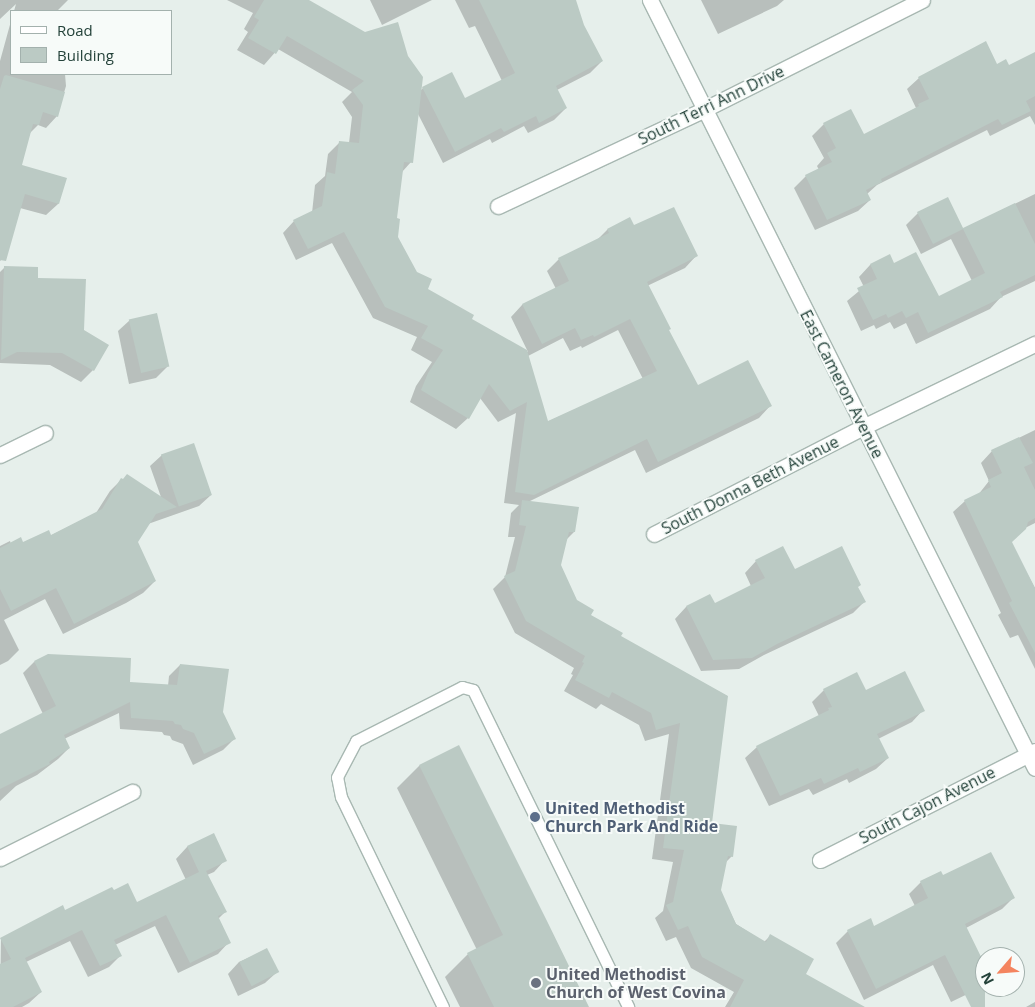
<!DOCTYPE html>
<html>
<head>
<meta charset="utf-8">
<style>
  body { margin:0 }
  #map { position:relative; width:1035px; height:1007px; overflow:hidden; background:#e6efeb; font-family:"Open Sans",sans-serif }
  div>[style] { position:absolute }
  .shadow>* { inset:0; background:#0003 }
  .building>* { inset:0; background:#bbcac4; transform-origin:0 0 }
  .roads { filter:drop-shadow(1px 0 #a8b8b2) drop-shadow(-1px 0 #a8b8b2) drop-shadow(0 1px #a8b8b2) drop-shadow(0 -1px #a8b8b2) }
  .service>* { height:11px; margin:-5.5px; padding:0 5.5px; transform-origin:5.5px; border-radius:5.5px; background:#fff }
  .minor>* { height:15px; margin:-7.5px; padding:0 7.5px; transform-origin:7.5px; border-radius:7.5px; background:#fff }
  .secondary>* { height:15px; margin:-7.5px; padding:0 7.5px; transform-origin:7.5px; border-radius:7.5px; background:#fff }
  .dots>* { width:14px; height:14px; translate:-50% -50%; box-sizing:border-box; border:2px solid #f7fbf9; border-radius:50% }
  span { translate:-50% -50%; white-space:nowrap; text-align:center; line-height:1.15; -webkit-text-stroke:4px #f7fbf9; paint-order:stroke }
  .street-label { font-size:16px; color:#24423a }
  .service-label { font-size:16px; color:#4e5e75; font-weight:700 }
  .left { translate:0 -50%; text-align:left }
  .worship-label { font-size:16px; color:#5b616d; font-weight:700 }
  .legend { position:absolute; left:10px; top:10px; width:162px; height:65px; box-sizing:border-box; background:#f7fbf9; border:1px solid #a3b1ad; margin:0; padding:6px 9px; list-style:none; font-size:15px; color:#24423a }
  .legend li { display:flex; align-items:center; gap:10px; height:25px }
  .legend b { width:25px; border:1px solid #a3b1ad }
  .north { position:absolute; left:975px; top:947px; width:50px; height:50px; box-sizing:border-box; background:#f7fbf9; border:1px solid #a3b1ad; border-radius:50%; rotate:243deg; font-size:14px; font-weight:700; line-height:20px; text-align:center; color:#24423a }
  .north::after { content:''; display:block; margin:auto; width:18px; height:22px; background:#f4845f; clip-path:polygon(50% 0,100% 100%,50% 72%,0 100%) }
</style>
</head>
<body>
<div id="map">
  <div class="shadow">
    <div style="clip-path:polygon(0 0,68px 0,57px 11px,14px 11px,16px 4px,0 19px)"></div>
    <div style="clip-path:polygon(evenodd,227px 0,307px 0,407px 57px,420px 91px,423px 88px,465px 100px,502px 81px,475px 26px,469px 28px,455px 0,575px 0,583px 26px,602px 61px,590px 73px,557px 90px,566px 108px,554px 120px,528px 133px,524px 126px,492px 143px,490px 139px,443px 163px,417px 112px,411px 162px,402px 172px,396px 219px,397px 237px,426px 290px,471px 320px,528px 352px,511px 317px,522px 305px,556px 289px,547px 271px,559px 259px,597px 240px,607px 230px,629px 219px,633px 226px,696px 256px,685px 268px,647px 286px,667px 330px,697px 386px,770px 406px,759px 418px,646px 473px,635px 450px,528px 502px,574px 532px,566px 540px,560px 565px,576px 601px,590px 616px,619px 637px,727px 696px,710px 824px,732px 856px,725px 863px,719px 890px,736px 924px,764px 942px,770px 936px,805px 975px,863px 1007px,725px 1007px,734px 992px,691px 968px,676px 937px,666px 941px,655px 918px,663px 911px,673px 862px,652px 859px,669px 734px,645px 741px,639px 725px,601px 704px,596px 709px,564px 691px,573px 675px,571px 674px,574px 668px,515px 633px,493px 589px,505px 577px,515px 537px,508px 537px,511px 513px,519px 505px,504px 503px,516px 413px,498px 422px,480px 398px,468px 418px,456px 429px,410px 402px,416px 386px,432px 362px,411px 350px,417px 337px,373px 318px,332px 243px,296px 260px,283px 233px,294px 221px,312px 213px,315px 185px,325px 176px,328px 154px,340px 142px,349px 143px,352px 117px,342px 102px,352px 92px,278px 49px,264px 65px,237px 50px,248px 32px,244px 29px,253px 13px,227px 0,618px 330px,643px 379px,547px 422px,528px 356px,563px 338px,570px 351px,581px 346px,582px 348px,618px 330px)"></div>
    <div style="clip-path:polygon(370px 0,432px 0,382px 25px)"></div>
    <div style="clip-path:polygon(701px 0,784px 0,777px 6px,718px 34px)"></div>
    <div style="clip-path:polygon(11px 21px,11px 74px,65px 74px,66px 86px,57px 116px,46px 128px,38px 125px,30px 133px,20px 166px,65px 178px,58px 204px,46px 215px,20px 208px,6px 255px,0 261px,0 61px)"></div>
    <div style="clip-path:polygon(1035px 53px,1035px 125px,1030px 116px,990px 136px,987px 130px,877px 185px,867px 194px,870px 200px,858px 211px,815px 230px,794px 188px,806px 176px,819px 170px,817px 166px,824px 158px,812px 136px,824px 124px,863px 136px,916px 108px,907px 89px,919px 78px,997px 65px,1009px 66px)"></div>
    <div style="clip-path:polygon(1035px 194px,1035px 281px,1001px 297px,990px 309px,916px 344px,906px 323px,894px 329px,890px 322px,876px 329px,874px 325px,861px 331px,847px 301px,864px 287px,859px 277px,870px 265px,889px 256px,893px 265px,938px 298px,972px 281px,951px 239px,921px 254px,906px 225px,918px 213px,947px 199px,963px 229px)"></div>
    <div style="clip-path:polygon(5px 267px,36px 279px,83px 330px,93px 370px,81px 382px,50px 365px,0 363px,0 272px)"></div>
    <div style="clip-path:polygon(130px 320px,167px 367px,156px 378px,129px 384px,118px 331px)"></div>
    <div style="clip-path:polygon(1035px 430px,1035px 523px,1025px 528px,1010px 542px,1035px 588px,1035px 669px,1018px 635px,1010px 638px,998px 615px,1001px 613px,953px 512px,965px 501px,978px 495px,989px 481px,981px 463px,992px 451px)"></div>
    <div style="clip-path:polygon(162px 455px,211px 495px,199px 506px,148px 524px,136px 542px,155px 581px,143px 593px,126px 603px,63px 634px,45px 599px,4px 620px,19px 650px,8px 661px,0 665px,0 546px,10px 541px,11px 544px,23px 544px,50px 536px,96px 513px,110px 491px,122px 479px,161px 497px,150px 466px)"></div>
    <div style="clip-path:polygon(756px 561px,857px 588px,864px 602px,853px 613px,764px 655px,739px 669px,701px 671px,675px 619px,686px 607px,710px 596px,714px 605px,751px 586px,745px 573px)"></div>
    <div style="clip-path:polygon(34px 662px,129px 683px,168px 686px,169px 676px,180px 665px,221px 712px,234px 739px,223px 750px,193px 765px,183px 744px,172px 740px,170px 736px,164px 735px,162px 732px,120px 729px,119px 713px,64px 739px,69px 748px,58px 759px,37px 775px,16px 786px,0 801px,0 736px,43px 714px,23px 673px)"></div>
    <div style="clip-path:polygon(824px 690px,866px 692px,923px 710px,912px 722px,878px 739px,888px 758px,876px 769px,849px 783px,847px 779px,813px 795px,809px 789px,769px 806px,745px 758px,757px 747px,819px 716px,812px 702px)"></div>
    <div style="clip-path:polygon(458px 747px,588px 1007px,460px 1007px,445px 977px,468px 954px,477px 950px,397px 788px,419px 766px)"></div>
    <div style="clip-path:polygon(213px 835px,225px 860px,214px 872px,207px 875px,225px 912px,218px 919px,229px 942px,218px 954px,178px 973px,155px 926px,115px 945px,120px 956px,109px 967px,88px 977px,70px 941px,26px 962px,41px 992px,29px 1003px,22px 1007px,0 1007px,1px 939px,65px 912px,137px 903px,186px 880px,176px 859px,187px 847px)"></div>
    <div style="clip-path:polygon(940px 872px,943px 877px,1013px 898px,1002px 909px,966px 928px,985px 968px,985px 982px,978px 989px,951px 1002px,933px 965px,864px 1000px,836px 943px,848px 931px,874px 927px,915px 906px,909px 894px,921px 882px)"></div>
    <div style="clip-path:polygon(266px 950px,277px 972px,265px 983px,238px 996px,228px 974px,239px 962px)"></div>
    <div style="clip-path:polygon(1035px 1002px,1035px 1007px,1026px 1007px)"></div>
  </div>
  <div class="building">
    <div style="clip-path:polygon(264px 0,309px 0,365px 32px,398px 22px,408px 56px,423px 77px,413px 163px,404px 162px,397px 218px,400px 219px,398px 237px,417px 272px,432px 279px,428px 289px,474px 315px,472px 319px,527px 350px,548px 421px,657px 371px,630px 319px,594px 337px,593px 335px,581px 340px,575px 328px,542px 344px,522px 304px,569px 281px,558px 258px,609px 233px,607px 229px,630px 217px,634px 225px,674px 207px,698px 256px,647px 282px,671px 329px,669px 330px,698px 385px,748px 360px,772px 406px,658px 462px,647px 439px,534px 495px,515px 492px,527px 402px,510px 411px,489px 384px,469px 419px,421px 390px,428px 373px,443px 350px,421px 338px,428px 326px,385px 307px,344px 232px,308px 249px,293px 220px,322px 206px,327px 172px,335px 174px,339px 141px,359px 143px,363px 105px,352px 90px,364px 81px,287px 36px,276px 54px,248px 38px,259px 20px,254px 17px)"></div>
    <div style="clip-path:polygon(479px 0,576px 0,584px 25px,603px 61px,556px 86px,567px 108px,539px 123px,536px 116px,504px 132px,501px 128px,455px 152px,422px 87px,452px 72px,465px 98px,515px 73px)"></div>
    <div style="clip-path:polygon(986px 41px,997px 64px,1006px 59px,1009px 65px,1035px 52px,1035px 96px,1026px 101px,1031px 111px,1002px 125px,998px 119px,881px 179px,882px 182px,866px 190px,871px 200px,827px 220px,805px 175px,832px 162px,827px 153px,836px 148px,823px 123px,851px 109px,864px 134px,919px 106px,918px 104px,929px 99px,918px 77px)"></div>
    <div style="clip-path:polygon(6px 75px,65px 92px,58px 117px,43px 112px,39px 125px,33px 124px,22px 165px,67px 178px,59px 204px,25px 194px,6px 261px,0 260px,0 89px,4px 76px)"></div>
    <div style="clip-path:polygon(948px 197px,963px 228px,1015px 203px,1035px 244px,1035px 275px,1000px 292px,1003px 297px,928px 333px,918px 312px,906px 318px,902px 311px,888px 318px,886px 314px,873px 320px,857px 288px,877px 279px,870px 264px,890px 254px,894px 263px,916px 252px,939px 296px,985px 273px,963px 229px,933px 244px,917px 212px)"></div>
    <div style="clip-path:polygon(4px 266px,38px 267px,38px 278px,86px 279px,84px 330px,109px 345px,94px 371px,62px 353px,17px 352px,1px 360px)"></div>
    <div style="left:157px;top:313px;width:55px;height:29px;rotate:77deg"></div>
    <div style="clip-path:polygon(1019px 437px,1033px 463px,1024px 467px,1035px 490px,1035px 518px,1028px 522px,1026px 529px,1012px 542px,1035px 588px,1035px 653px,1009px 603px,1012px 601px,964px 500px,991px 487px,988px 480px,1002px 473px,991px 450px)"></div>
    <div style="left:194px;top:443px;width:55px;height:35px;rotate:71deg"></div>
    <div style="clip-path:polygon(127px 474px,177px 507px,156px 514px,138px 542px,156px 581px,74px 624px,56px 588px,11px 611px,0 589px,0 548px,21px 537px,23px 542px,49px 530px,51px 535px,102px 509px,121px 478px,123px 479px)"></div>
    <div style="clip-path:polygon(522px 500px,579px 507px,575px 532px,569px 532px,561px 565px,577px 600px,594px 610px,591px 615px,623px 633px,621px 636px,728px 696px,712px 823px,737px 826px,733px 857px,728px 856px,721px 890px,736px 924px,766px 942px,770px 934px,814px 959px,806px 974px,865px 1007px,730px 1007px,744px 980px,702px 957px,688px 926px,678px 930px,666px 905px,673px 902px,684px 850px,663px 848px,680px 723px,656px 730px,651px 713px,612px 692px,609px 698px,575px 680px,584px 663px,582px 662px,585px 656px,526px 621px,504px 576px,515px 571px,526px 526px,519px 525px)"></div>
    <div style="clip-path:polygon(783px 546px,795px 569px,842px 546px,861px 585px,858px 587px,866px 602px,777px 644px,752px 658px,713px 660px,686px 606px,710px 594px,715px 603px,765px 578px,755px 560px)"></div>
    <div style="clip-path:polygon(48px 654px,131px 658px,130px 682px,177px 685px,180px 664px,229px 669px,223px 712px,236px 739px,204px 754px,194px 733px,183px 729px,181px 725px,175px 724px,173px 721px,131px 718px,130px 702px,64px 735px,70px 748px,49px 762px,50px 764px,0 789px,0 734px,56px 706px,34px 661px)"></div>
    <div style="clip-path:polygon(905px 671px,925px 711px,877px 734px,889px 758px,860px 772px,858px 768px,824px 784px,821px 778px,780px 796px,756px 746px,829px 710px,828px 708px,832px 707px,823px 689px,857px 672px,866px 690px)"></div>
    <div style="clip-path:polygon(459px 745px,547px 921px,589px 1007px,494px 1007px,467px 953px,503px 935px,419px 765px)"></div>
    <div style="clip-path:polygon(214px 833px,227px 861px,206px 871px,227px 912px,218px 916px,231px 943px,190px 963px,166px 915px,114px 940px,122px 956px,100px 966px,82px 930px,25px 958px,42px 992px,13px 1007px,0 1007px,0 964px,11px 959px,0 938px,63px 905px,65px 910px,112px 887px,114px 890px,128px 883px,137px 902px,199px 872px,187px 846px)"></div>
    <div style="clip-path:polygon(991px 852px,1015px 898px,965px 924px,985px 965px,985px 1007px,971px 1007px,945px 955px,876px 989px,847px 930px,871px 918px,874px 926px,928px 898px,920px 881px,941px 871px,943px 875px)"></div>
    <div style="left:267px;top:948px;width:27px;height:31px;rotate:63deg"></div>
  </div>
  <div class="roads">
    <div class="service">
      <div style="left:443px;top:1007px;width:233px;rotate:-115.9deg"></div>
      <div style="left:341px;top:797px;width:20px;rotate:-101deg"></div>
      <div style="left:337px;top:777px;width:41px;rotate:-62.2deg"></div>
      <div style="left:356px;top:741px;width:119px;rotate:-27deg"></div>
      <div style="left:462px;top:687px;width:11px;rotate:15deg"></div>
      <div style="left:473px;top:690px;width:353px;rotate:63.9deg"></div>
    </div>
    <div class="minor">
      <div style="left:498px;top:206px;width:229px;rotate:-25.1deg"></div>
      <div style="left:705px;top:109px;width:243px;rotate:-26.7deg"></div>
      <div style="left:0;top:455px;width:50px;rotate:-26.1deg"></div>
      <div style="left:654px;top:534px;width:235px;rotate:-27.1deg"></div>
      <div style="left:863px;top:427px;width:191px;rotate:-25.8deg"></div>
      <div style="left:0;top:858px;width:148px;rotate:-26.6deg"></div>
      <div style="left:820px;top:860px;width:241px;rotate:-26.9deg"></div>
    </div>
    <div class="secondary">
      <div style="left:650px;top:0;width:859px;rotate:63.38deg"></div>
    </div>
  </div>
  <div class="dots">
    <div style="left:535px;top:817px;background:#5c6f8a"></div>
    <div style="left:536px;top:983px;background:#6b7280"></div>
  </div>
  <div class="street-label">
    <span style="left:711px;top:105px;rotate:-26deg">South Terri Ann Drive</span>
    <span style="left:842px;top:384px;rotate:63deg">East Cameron Avenue</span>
    <span style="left:750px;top:485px;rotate:-27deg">South Donna Beth Avenue</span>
    <span style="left:927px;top:805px;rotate:-27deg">South Cajon Avenue</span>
  </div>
  <div class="service-label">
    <span class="left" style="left:545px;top:817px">United Methodist<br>Church Park And Ride</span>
  </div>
  <div class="worship-label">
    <span class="left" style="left:546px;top:983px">United Methodist<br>Church of West Covina</span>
  </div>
  <ul class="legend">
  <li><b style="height:6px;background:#fff"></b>Road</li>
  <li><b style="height:14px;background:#bbcac4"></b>Building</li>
  </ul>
  <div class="north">N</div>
</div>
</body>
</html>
